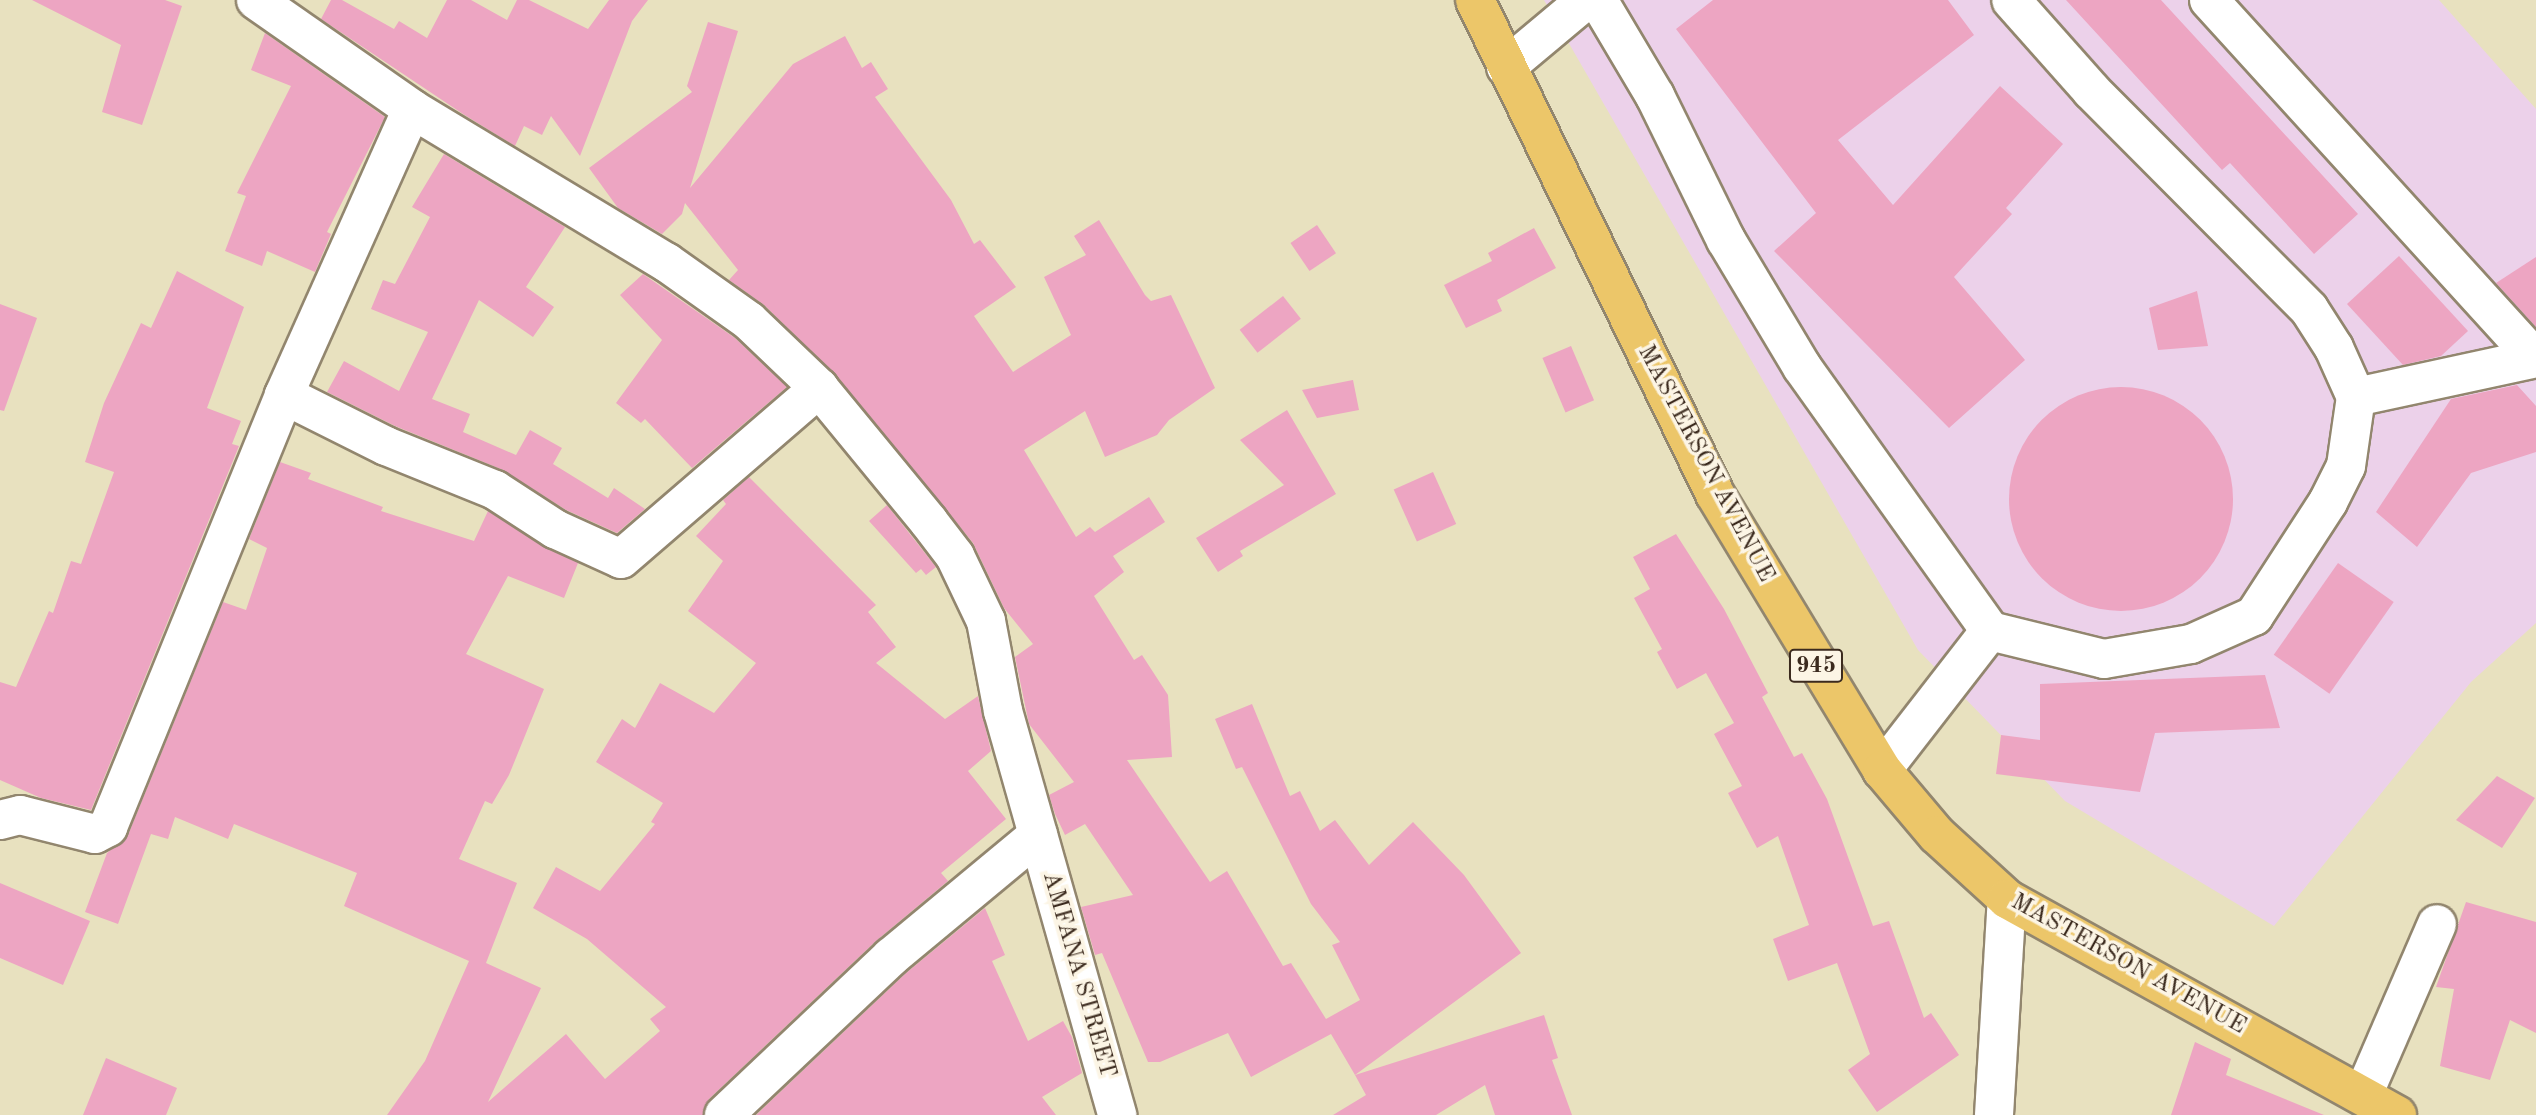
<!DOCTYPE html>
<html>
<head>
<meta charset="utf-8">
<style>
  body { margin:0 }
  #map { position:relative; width:2536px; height:1115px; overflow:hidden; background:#e8e1bf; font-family:"Old Standard TT",serif }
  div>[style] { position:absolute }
  .built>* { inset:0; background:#ecd1ea }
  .building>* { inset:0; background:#eda5c2; transform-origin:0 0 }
  .round { border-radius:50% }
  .roads { filter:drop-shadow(2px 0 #92866e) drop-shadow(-2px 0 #92866e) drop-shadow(0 2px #92866e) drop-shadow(0 -2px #92866e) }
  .minor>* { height:38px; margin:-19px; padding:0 19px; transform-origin:19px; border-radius:19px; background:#fff }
  .major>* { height:38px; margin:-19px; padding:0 19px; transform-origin:19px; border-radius:19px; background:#ecc669 }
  span { translate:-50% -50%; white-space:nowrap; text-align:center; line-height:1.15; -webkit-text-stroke:7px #fcf5e5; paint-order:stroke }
  .shield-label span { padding:2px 5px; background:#fcf5e5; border:2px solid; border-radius:5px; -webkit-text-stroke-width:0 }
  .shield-label { font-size:23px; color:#3b2a1e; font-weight:700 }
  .street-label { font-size:24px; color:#3b2a1e }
</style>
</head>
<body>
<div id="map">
  <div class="built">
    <div style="clip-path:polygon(1544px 0,2439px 0,2536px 109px,2536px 623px,2471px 682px,2274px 926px,2065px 801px,1918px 650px)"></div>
  </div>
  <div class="building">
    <div style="clip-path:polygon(32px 0,165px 0,182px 6px,142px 125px,102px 112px,121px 45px)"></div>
    <div style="clip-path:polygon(331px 0,342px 0,394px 29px,399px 21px,427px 38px,447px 0,471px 0,507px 20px,517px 0,529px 0,588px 29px,609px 0,648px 0,632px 21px,580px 156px,551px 116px,542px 135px,524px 126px,515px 146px,463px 114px,321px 19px)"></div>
    <div style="clip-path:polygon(1713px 0,1948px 0,1974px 35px,1838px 140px,1893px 205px,2000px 86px,2063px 144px,2006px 208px,2012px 214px,1954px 277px,2025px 360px,1949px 428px,1774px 251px,1816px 213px,1676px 29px)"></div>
    <div style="clip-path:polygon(2066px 0,2161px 0,2358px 214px,2314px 254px,2230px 163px,2222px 170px)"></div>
    <div style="clip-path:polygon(708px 22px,738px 31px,690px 188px,793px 64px,845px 36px,862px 68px,871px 62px,888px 89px,875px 97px,951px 200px,974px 244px,980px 240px,1016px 287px,974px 316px,1013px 372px,1071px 335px,1044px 277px,1086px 255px,1074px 236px,1099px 220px,1145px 295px,1151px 301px,1171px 295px,1215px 388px,1169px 420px,1157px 435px,1105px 457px,1085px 411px,1024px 450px,1076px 537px,1090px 527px,1095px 532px,1149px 497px,1165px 522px,1113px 556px,1124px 572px,1094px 596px,1134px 660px,1142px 655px,1168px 695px,1172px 757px,1127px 760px,1210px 882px,1227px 871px,1283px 966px,1291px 963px,1326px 1019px,1360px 1000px,1332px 945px,1340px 942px,1311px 904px,1242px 767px,1236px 769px,1215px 719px,1252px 704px,1290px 796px,1300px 791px,1320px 831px,1335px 820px,1369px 865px,1413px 822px,1464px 875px,1521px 953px,1355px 1075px,1331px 1034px,1251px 1077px,1228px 1033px,1160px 1062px,1148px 1062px,1102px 953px,1095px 955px,1081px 907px,1133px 895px,1085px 824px,1065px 835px,1055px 814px,1049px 795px,1074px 782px,1029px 724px,1015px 657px,1033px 644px,1004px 608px,973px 543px,835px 374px,764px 305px,729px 280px,738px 270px,685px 203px,682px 214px,662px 234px,618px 208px,589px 168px,692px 92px,687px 86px)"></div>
    <div style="clip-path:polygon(265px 33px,385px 117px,327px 232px,331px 234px,315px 272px,267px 251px,262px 266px,225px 251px,246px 196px,237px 193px,291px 86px,251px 70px)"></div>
    <div style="clip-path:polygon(444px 154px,565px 227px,526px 287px,554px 307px,533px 337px,479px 300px,432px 399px,470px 414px,463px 432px,516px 455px,530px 430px,562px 448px,553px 464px,608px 498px,614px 488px,645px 509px,617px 533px,566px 510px,503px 470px,395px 426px,327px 392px,344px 361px,399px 391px,428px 332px,371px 309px,383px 280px,395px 284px,430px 217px,412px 207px)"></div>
    <div style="left:1317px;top:225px;width:34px;height:32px;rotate:56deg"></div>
    <div style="clip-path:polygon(1534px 228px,1556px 268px,1497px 300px,1502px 311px,1466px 328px,1444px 285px,1492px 261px,1488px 253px)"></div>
    <div style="clip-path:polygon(2399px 256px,2468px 331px,2441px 356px,2403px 365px,2347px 304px)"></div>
    <div style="clip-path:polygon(2536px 257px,2536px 327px,2496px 283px)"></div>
    <div style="clip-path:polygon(177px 271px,244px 307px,207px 408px,241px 421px,232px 444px,239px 446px,91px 810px,41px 798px,0 780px,0 682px,16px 687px,49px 611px,53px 613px,71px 561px,81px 564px,114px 472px,85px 462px,104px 403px,141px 323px,151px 328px)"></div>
    <div style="clip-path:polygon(643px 274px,735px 338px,787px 387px,692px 468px,645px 419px,641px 423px,616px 403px,662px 340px,620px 295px)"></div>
    <div style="clip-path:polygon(2197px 291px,2208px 346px,2158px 350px,2149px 308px)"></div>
    <div style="left:1283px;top:296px;width:29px;height:55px;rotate:52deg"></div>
    <div style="clip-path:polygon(0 304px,37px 318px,4px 411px,0 410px)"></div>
    <div style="left:1571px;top:346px;width:59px;height:31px;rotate:67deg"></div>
    <div style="clip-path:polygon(1353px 380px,1359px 410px,1317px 418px,1302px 390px)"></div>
    <div style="clip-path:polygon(2517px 385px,2536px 406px,2536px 452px,2471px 473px,2417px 547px,2376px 512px,2451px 399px)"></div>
    <div class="round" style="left:2009px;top:387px;width:224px;height:224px"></div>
    <div style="clip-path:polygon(1287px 410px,1336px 494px,1240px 551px,1243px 556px,1218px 572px,1196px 538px,1284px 485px,1240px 440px)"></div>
    <div style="clip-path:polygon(280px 462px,311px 473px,308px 479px,383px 507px,381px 511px,474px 541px,488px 511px,578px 563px,564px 598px,508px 576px,466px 654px,544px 689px,509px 775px,492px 804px,485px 801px,459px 859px,517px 883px,486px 963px,541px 988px,488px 1102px,566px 1034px,605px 1079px,660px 1031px,650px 1019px,666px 1007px,587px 939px,533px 908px,556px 867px,600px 891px,655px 824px,651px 822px,663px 803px,596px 762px,622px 719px,635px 728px,660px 683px,714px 713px,756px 663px,688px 611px,723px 561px,696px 536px,726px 504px,723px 500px,749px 477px,876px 605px,868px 612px,896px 647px,876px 663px,945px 719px,978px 696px,991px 751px,968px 771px,1006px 819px,941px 873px,948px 881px,876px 941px,709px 1099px,703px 1115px,387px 1115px,425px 1061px,469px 961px,344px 906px,357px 873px,234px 824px,228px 839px,175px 817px,168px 839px,151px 834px,118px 924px,85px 912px,107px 853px,128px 835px,223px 602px,246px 610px,267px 548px,249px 539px)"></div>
    <div style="left:1433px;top:472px;width:57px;height:43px;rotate:66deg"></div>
    <div style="clip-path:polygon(887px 505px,936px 567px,926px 575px,921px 569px,916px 573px,869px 521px)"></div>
    <div style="clip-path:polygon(1676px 534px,1724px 609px,1768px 693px,1762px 697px,1794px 757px,1802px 753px,1827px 799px,1873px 926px,1889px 921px,1924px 1018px,1931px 1013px,1959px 1055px,1877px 1112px,1848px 1070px,1870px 1054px,1837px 963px,1788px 981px,1773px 939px,1809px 925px,1778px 836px,1757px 848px,1728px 793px,1742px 786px,1714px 734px,1734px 723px,1706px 673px,1677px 689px,1657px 652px,1662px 649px,1634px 598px,1650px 589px,1633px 557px)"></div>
    <div style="left:2338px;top:563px;width:68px;height:112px;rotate:35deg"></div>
    <div style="clip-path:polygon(2265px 675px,2280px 728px,2155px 733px,2140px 792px,1996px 774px,2001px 735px,2040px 740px,2040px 684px)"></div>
    <div style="clip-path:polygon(2497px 776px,2535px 798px,2502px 848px,2456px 820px)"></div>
    <div style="clip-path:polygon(0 883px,90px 921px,63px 985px,0 958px)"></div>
    <div style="clip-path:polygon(2466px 902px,2536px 922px,2536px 1033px,2510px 1020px,2490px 1080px,2440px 1066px,2454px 989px,2436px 987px)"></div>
    <div style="clip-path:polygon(985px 908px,1005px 955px,992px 961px,1028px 1041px,1063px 1021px,1072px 1037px,1082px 1073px,1042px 1097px,1056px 1115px,756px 1115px,906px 973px)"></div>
    <div style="clip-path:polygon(1544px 1015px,1558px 1058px,1552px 1060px,1572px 1115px,1495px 1115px,1485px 1085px,1436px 1115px,1333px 1115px,1366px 1095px,1355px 1075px)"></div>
    <div style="clip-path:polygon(2195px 1042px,2231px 1059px,2226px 1075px,2324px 1115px,2171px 1115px)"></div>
    <div style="clip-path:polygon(106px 1058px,177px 1088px,166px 1115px,83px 1115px)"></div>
  </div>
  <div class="roads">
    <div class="minor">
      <div style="left:256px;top:0;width:190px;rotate:34.9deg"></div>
      <div style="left:412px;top:109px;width:297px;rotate:31.1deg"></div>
      <div style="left:666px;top:262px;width:102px;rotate:35.4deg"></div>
      <div style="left:749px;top:321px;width:97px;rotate:43.7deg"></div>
      <div style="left:819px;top:388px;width:173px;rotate:50.6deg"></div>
      <div style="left:929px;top:522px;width:43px;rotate:52.6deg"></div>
      <div style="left:955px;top:556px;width:72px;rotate:64.5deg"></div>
      <div style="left:986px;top:621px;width:92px;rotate:79.3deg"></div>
      <div style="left:1003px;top:711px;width:420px;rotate:74.2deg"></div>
      <div style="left:1598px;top:0;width:112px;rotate:59.3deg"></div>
      <div style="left:1655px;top:96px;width:161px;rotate:63.8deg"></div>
      <div style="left:1726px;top:240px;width:148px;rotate:59.1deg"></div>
      <div style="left:1802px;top:367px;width:324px;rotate:54.5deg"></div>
      <div style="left:1990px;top:631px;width:117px;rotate:13.8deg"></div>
      <div style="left:2104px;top:659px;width:88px;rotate:-9.8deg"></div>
      <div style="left:2191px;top:644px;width:69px;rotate:-24deg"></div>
      <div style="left:2254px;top:616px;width:136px;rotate:-57deg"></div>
      <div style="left:2328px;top:502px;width:40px;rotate:-63.4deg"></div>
      <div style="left:2346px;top:466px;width:70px;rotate:-81.8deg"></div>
      <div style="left:2356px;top:397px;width:54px;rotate:-114.2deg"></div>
      <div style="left:2334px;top:348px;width:46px;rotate:-122.7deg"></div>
      <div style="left:2309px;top:309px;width:309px;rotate:-134.9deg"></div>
      <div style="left:2091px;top:90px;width:120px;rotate:-131.6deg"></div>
      <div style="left:2209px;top:0;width:484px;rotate:47.7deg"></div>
      <div style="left:1506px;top:67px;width:104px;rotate:-39.9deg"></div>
      <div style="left:284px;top:395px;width:114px;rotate:26.6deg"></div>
      <div style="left:386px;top:446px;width:118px;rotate:22deg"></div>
      <div style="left:495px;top:490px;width:72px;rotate:33deg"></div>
      <div style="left:555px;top:529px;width:72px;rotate:24.4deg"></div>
      <div style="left:621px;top:559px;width:262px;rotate:-40.8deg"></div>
      <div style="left:2356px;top:397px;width:184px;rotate:-12.2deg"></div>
      <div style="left:1882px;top:770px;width:176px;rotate:-52.2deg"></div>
      <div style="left:0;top:820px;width:21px;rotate:-14deg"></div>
      <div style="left:20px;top:815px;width:77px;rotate:14.2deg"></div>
      <div style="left:95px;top:834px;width:15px;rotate:-28deg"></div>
      <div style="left:108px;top:827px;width:466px;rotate:-67.8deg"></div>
      <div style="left:284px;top:395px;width:313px;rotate:-65.9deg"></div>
      <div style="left:2363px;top:1095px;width:186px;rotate:-66.6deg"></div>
      <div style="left:724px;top:1115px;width:230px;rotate:-43.4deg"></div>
      <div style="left:891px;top:957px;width:191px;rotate:-39.7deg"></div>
      <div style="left:1994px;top:1115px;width:216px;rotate:-86.6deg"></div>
    </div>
    <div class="major">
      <div style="left:1475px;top:0;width:549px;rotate:64.09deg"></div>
      <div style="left:1715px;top:494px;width:323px;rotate:58.8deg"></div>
      <div style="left:1882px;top:770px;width:85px;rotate:49.8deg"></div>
      <div style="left:1937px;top:835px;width:95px;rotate:42.4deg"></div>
      <div style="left:2007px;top:899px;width:446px;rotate:29deg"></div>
    </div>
  </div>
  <div class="shield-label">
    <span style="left:1816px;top:666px">945</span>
  </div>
  <div class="street-label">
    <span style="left:1705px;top:464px;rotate:62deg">MASTERSON AVENUE</span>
    <span style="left:2128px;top:965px;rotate:29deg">MASTERSON AVENUE</span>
    <span style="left:1078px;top:975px;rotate:74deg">AMFANA STREET</span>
  </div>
</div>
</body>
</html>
